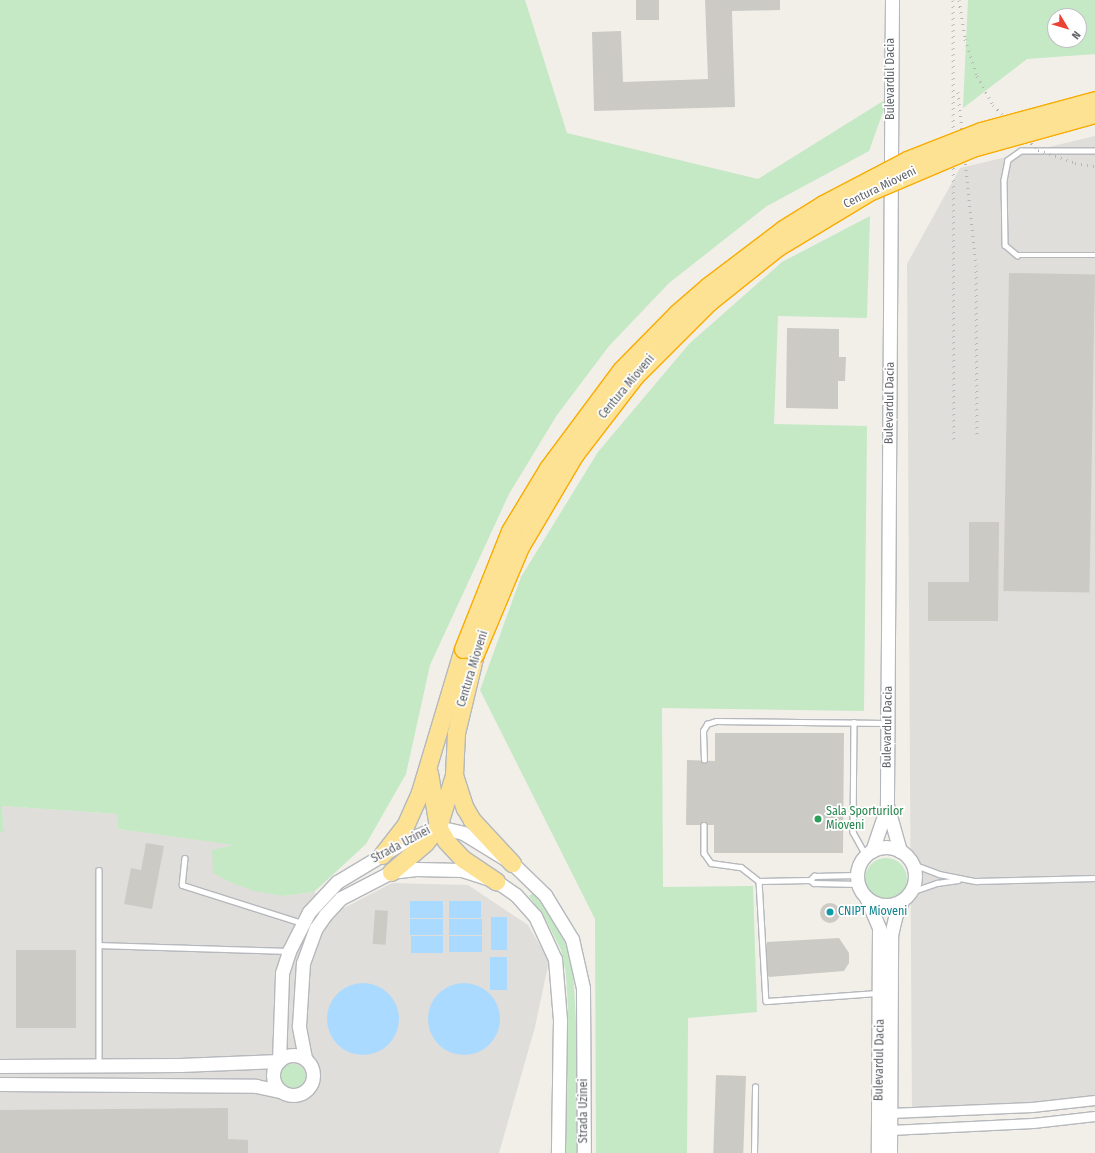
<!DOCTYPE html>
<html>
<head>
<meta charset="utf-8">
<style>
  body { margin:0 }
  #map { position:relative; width:1095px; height:1153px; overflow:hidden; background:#f1efe8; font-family:"Fira Sans Condensed",sans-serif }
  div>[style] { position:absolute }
  .industrial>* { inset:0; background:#e0deda }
  .green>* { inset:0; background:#c5e8c5 }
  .round { border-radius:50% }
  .water>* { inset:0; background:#aadaff; transform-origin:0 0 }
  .building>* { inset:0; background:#cccac5; transform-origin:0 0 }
  .roads { filter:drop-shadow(1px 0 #b5b8bc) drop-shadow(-1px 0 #b5b8bc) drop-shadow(0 1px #b5b8bc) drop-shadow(0 -1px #b5b8bc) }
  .lane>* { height:4.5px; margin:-2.25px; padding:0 2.25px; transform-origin:2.25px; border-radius:2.25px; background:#fff }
  .street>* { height:9px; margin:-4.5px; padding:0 4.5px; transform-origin:4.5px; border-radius:4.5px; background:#fff }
  .secondary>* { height:13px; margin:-6.5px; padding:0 6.5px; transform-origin:6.5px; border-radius:6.5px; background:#fff }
  .secondary>.ring { margin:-6.5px; padding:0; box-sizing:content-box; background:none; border:13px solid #fff; border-radius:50% }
  .highway>* { height:17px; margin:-8.5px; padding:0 8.5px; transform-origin:8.5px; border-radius:8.5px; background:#fde293 }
  .rail>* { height:3px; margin-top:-1.5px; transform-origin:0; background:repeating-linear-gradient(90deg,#b6b7b8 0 1px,transparent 0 6px) }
  .bridges { filter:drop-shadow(1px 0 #f9ab00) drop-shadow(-1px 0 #f9ab00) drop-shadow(0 1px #f9ab00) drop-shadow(0 -1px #f9ab00) }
  .highway-bridge>* { height:17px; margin:-8.5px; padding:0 8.5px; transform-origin:8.5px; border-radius:8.5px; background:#fde293 }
  .dots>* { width:11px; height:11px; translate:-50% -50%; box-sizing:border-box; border:2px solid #fff; border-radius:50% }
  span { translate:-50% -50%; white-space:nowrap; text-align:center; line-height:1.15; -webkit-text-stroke:3.5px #fff; paint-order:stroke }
  .street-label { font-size:12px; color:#5f6368 }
  .leisure-label { font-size:12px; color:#27864d }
  .left { translate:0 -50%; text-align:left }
  .culture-label { font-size:12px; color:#0d838f }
  .north { position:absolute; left:1047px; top:8px; width:40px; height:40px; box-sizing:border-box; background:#fff; border:1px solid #bfc1c3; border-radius:50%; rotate:128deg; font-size:11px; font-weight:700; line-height:16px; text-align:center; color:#5f6368 }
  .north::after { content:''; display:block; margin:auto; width:14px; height:18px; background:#ea4335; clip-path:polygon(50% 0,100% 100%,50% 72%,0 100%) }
</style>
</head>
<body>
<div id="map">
  <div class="industrial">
    <div style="clip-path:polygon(1095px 136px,1095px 1107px,912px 1119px,907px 264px,960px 168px)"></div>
    <div style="clip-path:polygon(2px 806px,118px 814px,118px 829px,236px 845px,213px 850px,283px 896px,314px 892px,344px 908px,392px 883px,468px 885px,528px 925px,549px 961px,535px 1027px,499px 1153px,0 1153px,0 832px,4px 832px)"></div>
  </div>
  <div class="green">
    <div style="clip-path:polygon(0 0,525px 0,567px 133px,758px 179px,888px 98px,869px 151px,767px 206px,669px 283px,609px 346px,557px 415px,509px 494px,430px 665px,406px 774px,366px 844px,314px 892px,283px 896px,254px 891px,232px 883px,213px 873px,212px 850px,234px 845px,118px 829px,118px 814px,2px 806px,4px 832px,0 832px)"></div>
    <div style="clip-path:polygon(evenodd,968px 0,1095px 0,1095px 54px,1027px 59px,963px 108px,968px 0,1055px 16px,1079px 16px,1079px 40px,1055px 40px,1055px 16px)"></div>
    <div style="clip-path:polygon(870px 216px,867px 318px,778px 316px,774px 424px,867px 426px,864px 711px,662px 708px,663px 887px,753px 886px,757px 1012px,688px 1018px,687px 1153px,596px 1153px,595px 919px,480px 690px,521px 577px,598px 452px,689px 344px,782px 262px)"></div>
    <div class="round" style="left:865px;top:858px;width:42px;height:42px"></div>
    <div style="clip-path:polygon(533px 893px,551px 916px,565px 943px,573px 971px,578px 1055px,577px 1153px,565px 1153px,568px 1009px,566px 974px,561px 950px,546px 920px,529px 896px)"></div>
    <div class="round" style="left:281px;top:1064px;width:24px;height:24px"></div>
  </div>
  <div class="water">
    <div style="left:443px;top:901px;width:17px;height:33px;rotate:90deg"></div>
    <div style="left:449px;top:901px;width:32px;height:17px"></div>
    <div style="left:491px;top:917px;width:16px;height:33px"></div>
    <div style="left:410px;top:919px;width:33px;height:16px"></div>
    <div style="left:449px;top:919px;width:33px;height:16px"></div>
    <div style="left:443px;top:936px;width:17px;height:32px;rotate:90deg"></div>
    <div style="left:449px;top:936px;width:33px;height:16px"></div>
    <div style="left:490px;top:957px;width:17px;height:33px"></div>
    <div class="round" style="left:327px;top:983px;width:72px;height:72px"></div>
    <div class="round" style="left:428px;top:983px;width:72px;height:72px"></div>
  </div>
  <div class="building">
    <div style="left:636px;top:0;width:23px;height:20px"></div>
    <div style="clip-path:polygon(705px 0,780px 0,780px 10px,732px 11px,735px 107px,594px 111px,592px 32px,621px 31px,623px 82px,708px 79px)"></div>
    <div style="left:1009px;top:273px;width:86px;height:318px;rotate:1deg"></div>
    <div style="clip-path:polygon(787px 328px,839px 329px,839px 357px,846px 357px,845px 381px,838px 381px,838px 409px,786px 408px)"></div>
    <div style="clip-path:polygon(969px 522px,999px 522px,998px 621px,928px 621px,928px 582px,969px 582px)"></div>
    <div style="clip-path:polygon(715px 733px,844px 733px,843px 853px,714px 853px,714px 825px,686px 825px,687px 760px,715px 761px)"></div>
    <div style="clip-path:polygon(146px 843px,164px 846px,152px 909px,124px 904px,131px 868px,141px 870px)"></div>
    <div class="round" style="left:820px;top:903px;width:20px;height:20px"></div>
    <div style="left:375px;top:910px;width:13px;height:34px;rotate:4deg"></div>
    <div style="clip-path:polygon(839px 938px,849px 953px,849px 963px,844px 971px,769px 977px,767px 974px,765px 960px,767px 942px)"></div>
    <div style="left:16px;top:950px;width:60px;height:78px"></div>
    <div style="left:716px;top:1075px;width:30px;height:78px;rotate:2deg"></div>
    <div style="clip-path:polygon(228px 1108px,228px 1139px,248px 1140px,248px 1153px,0 1153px,0 1110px)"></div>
  </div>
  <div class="roads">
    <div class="lane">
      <div style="left:1095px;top:151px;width:74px;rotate:180deg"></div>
      <div style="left:1021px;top:151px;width:16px;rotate:145deg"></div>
      <div style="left:1008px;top:160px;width:20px;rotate:101deg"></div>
      <div style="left:1004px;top:180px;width:65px;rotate:89.1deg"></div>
      <div style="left:1005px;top:245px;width:16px;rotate:40deg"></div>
      <div style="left:1017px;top:255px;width:78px"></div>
      <div style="left:854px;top:722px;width:110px;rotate:90.5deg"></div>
      <div style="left:853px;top:832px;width:26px;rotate:61deg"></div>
      <div style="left:704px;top:760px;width:29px;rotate:-92deg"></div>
      <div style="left:703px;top:731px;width:8px;rotate:-60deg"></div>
      <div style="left:707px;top:724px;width:9px;rotate:-18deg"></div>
      <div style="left:716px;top:721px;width:169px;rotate:0.7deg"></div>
      <div style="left:704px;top:825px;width:28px;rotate:90deg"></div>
      <div style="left:704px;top:853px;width:12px;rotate:55deg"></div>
      <div style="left:711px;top:863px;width:30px;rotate:8deg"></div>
      <div style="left:741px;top:867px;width:23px;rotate:38deg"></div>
      <div style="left:759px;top:881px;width:51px;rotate:-1.1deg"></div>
      <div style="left:810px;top:880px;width:5px;rotate:37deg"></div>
      <div style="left:814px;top:883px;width:45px;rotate:1.3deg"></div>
      <div style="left:185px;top:858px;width:27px;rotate:96deg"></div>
      <div style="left:182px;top:885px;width:126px;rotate:17.6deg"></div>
      <div style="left:913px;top:864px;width:28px;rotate:21deg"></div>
      <div style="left:939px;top:874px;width:38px;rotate:11deg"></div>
      <div style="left:976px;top:881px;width:119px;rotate:-1.4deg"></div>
      <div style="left:99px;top:870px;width:194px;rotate:90deg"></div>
      <div style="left:810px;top:880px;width:6px;rotate:-45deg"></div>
      <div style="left:814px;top:876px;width:44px;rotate:-1.3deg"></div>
      <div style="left:759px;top:881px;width:120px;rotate:86.7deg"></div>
      <div style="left:766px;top:1001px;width:112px;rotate:-4.1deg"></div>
      <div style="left:911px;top:892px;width:28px;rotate:-19deg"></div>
      <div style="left:937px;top:883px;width:21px;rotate:-8deg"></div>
      <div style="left:99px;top:945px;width:188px;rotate:1.8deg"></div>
      <div style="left:754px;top:1153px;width:66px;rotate:-89.1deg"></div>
    </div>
    <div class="street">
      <div style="left:890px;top:1113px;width:142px;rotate:-2.4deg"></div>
      <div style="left:1032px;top:1107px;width:63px;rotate:-6.3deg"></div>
      <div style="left:890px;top:1130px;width:143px;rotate:-2.8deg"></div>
      <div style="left:1033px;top:1123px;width:62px;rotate:-6.4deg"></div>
    </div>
    <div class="secondary">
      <div style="left:892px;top:0;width:805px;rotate:90.36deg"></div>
      <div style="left:887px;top:805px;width:48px;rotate:74.2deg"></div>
      <div class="ring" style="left:857px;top:847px;width:45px;height:45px"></div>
      <div style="left:872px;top:851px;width:46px;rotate:-71.2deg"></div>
      <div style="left:866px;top:897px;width:34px;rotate:67deg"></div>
      <div style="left:879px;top:928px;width:225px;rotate:90.3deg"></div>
      <div class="ring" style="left:273px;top:1055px;width:27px;height:27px"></div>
      <div style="left:305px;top:1058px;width:33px;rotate:-101deg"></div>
      <div style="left:299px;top:1026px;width:63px;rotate:-86.4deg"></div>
      <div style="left:303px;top:963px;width:37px;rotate:-70deg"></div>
      <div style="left:316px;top:928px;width:16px;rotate:-55deg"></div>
      <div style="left:325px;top:915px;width:23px;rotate:-47deg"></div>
      <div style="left:341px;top:898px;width:56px;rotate:-27.5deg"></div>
      <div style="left:391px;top:872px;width:25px;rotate:-7deg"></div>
      <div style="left:416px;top:869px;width:46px;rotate:1.2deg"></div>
      <div style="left:462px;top:870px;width:36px;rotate:18deg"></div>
      <div style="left:496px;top:881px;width:24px;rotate:35deg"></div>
      <div style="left:516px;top:895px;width:28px;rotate:48deg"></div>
      <div style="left:535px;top:916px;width:47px;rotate:65.1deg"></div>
      <div style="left:555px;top:959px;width:61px;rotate:85.3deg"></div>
      <div style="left:560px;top:1020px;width:133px;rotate:90.9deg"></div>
      <div style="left:0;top:1066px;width:180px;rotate:-0.3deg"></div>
      <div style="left:180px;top:1065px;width:99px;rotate:-2.3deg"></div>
      <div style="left:279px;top:1061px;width:88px;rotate:-88deg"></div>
      <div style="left:282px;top:973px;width:23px;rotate:-72deg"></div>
      <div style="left:289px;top:951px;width:44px;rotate:-62.9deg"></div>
      <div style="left:309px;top:912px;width:41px;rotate:-47deg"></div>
      <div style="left:337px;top:882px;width:82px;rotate:-31deg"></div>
      <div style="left:407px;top:840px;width:34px;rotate:-23deg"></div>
      <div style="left:438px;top:827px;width:26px;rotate:13deg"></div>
      <div style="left:463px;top:833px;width:57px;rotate:31.5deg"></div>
      <div style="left:512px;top:863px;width:46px;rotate:44.1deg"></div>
      <div style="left:545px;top:895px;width:52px;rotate:58.5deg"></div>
      <div style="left:572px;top:939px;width:50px;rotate:77.3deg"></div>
      <div style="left:583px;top:988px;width:165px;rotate:89.7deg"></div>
      <div style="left:0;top:1084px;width:256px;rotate:0.4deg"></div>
      <div style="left:256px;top:1086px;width:25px;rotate:12deg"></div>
      <div style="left:890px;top:1153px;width:218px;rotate:-89.7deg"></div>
      <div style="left:891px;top:935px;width:18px;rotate:-77deg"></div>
      <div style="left:895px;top:917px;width:17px;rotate:-66deg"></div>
    </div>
    <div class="highway">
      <div style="left:429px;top:773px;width:55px;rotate:80.5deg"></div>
      <div style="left:438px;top:827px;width:16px;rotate:60deg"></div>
      <div style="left:446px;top:841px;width:25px;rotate:47deg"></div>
      <div style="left:463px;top:859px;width:40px;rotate:34deg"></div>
      <div style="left:454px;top:775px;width:35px;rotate:72deg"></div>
      <div style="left:465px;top:808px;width:14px;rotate:60deg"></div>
      <div style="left:472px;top:820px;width:59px;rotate:47.1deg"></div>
      <div style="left:382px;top:855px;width:37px;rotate:-52deg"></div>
      <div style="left:405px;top:826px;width:37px;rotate:-66deg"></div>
      <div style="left:420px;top:792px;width:149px;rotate:-73.3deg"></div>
      <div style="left:391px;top:872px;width:45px;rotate:-40.5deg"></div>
      <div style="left:425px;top:843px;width:21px;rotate:-51deg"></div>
      <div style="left:438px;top:827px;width:54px;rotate:-72.9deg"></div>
      <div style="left:454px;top:775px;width:42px;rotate:-87.3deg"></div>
      <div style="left:456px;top:733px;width:81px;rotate:-76.5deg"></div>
    </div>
  </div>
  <div class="rail">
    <div style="left:953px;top:0;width:440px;rotate:89.9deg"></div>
    <div style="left:959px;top:0;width:39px;rotate:81deg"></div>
    <div style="left:965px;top:39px;width:39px;rotate:72deg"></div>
    <div style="left:977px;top:76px;width:33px;rotate:61deg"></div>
    <div style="left:993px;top:105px;width:64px;rotate:45deg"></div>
    <div style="left:1038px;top:150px;width:39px;rotate:19deg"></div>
    <div style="left:1075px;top:163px;width:20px;rotate:9deg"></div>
    <div style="left:958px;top:92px;width:174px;rotate:84.1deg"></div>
    <div style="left:976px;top:265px;width:173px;rotate:89.7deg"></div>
  </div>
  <div class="bridges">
    <div class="highway-bridge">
      <div style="left:463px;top:649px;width:127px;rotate:-68.3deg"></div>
      <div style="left:510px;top:531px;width:74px;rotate:-58.9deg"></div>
      <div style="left:548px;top:468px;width:122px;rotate:-53.3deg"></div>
      <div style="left:621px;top:370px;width:80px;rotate:-45.5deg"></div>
      <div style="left:677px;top:313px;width:41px;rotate:-41.1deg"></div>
      <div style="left:708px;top:286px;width:94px;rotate:-37.2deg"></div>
      <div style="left:783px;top:229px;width:47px;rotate:-32deg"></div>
      <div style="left:823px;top:204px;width:95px;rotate:-27.6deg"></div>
      <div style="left:907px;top:160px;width:79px;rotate:-21.4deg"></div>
      <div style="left:981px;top:131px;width:118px;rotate:-15.2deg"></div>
      <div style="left:475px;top:654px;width:116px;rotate:-67.2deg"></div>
      <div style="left:520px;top:547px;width:108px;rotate:-59.4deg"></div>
      <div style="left:575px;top:454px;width:98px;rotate:-52.4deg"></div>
      <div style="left:635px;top:376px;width:105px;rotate:-45deg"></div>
      <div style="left:709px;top:302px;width:88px;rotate:-38.6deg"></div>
      <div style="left:778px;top:247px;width:106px;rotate:-31.1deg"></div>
      <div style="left:869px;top:192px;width:112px;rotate:-23.1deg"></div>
      <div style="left:972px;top:148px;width:128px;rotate:-15.5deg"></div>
    </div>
  </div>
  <div class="dots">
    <div style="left:818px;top:819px;background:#2e9e5b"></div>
    <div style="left:830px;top:912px;background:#0f9aa8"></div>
  </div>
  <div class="street-label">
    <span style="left:891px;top:79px;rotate:-90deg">Bulevardul Dacia</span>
    <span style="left:880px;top:188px;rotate:-26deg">Centura Mioveni</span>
    <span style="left:627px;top:387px;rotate:-50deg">Centura Mioveni</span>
    <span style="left:890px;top:403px;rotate:-89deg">Bulevardul Dacia</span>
    <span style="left:473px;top:669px;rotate:-73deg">Centura Mioveni</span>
    <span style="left:888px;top:727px;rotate:-89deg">Bulevardul Dacia</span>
    <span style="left:401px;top:845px;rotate:-28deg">Strada Uzinei</span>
    <span style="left:880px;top:1060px;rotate:-89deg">Bulevardul Dacia</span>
    <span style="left:584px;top:1111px;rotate:-90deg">Strada Uzinei</span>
  </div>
  <div class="leisure-label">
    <span class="left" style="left:826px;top:819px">Sala Sporturilor<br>Mioveni</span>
  </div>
  <div class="culture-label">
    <span class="left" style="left:838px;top:912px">CNIPT Mioveni</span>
  </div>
  <div class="north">N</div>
</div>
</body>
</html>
